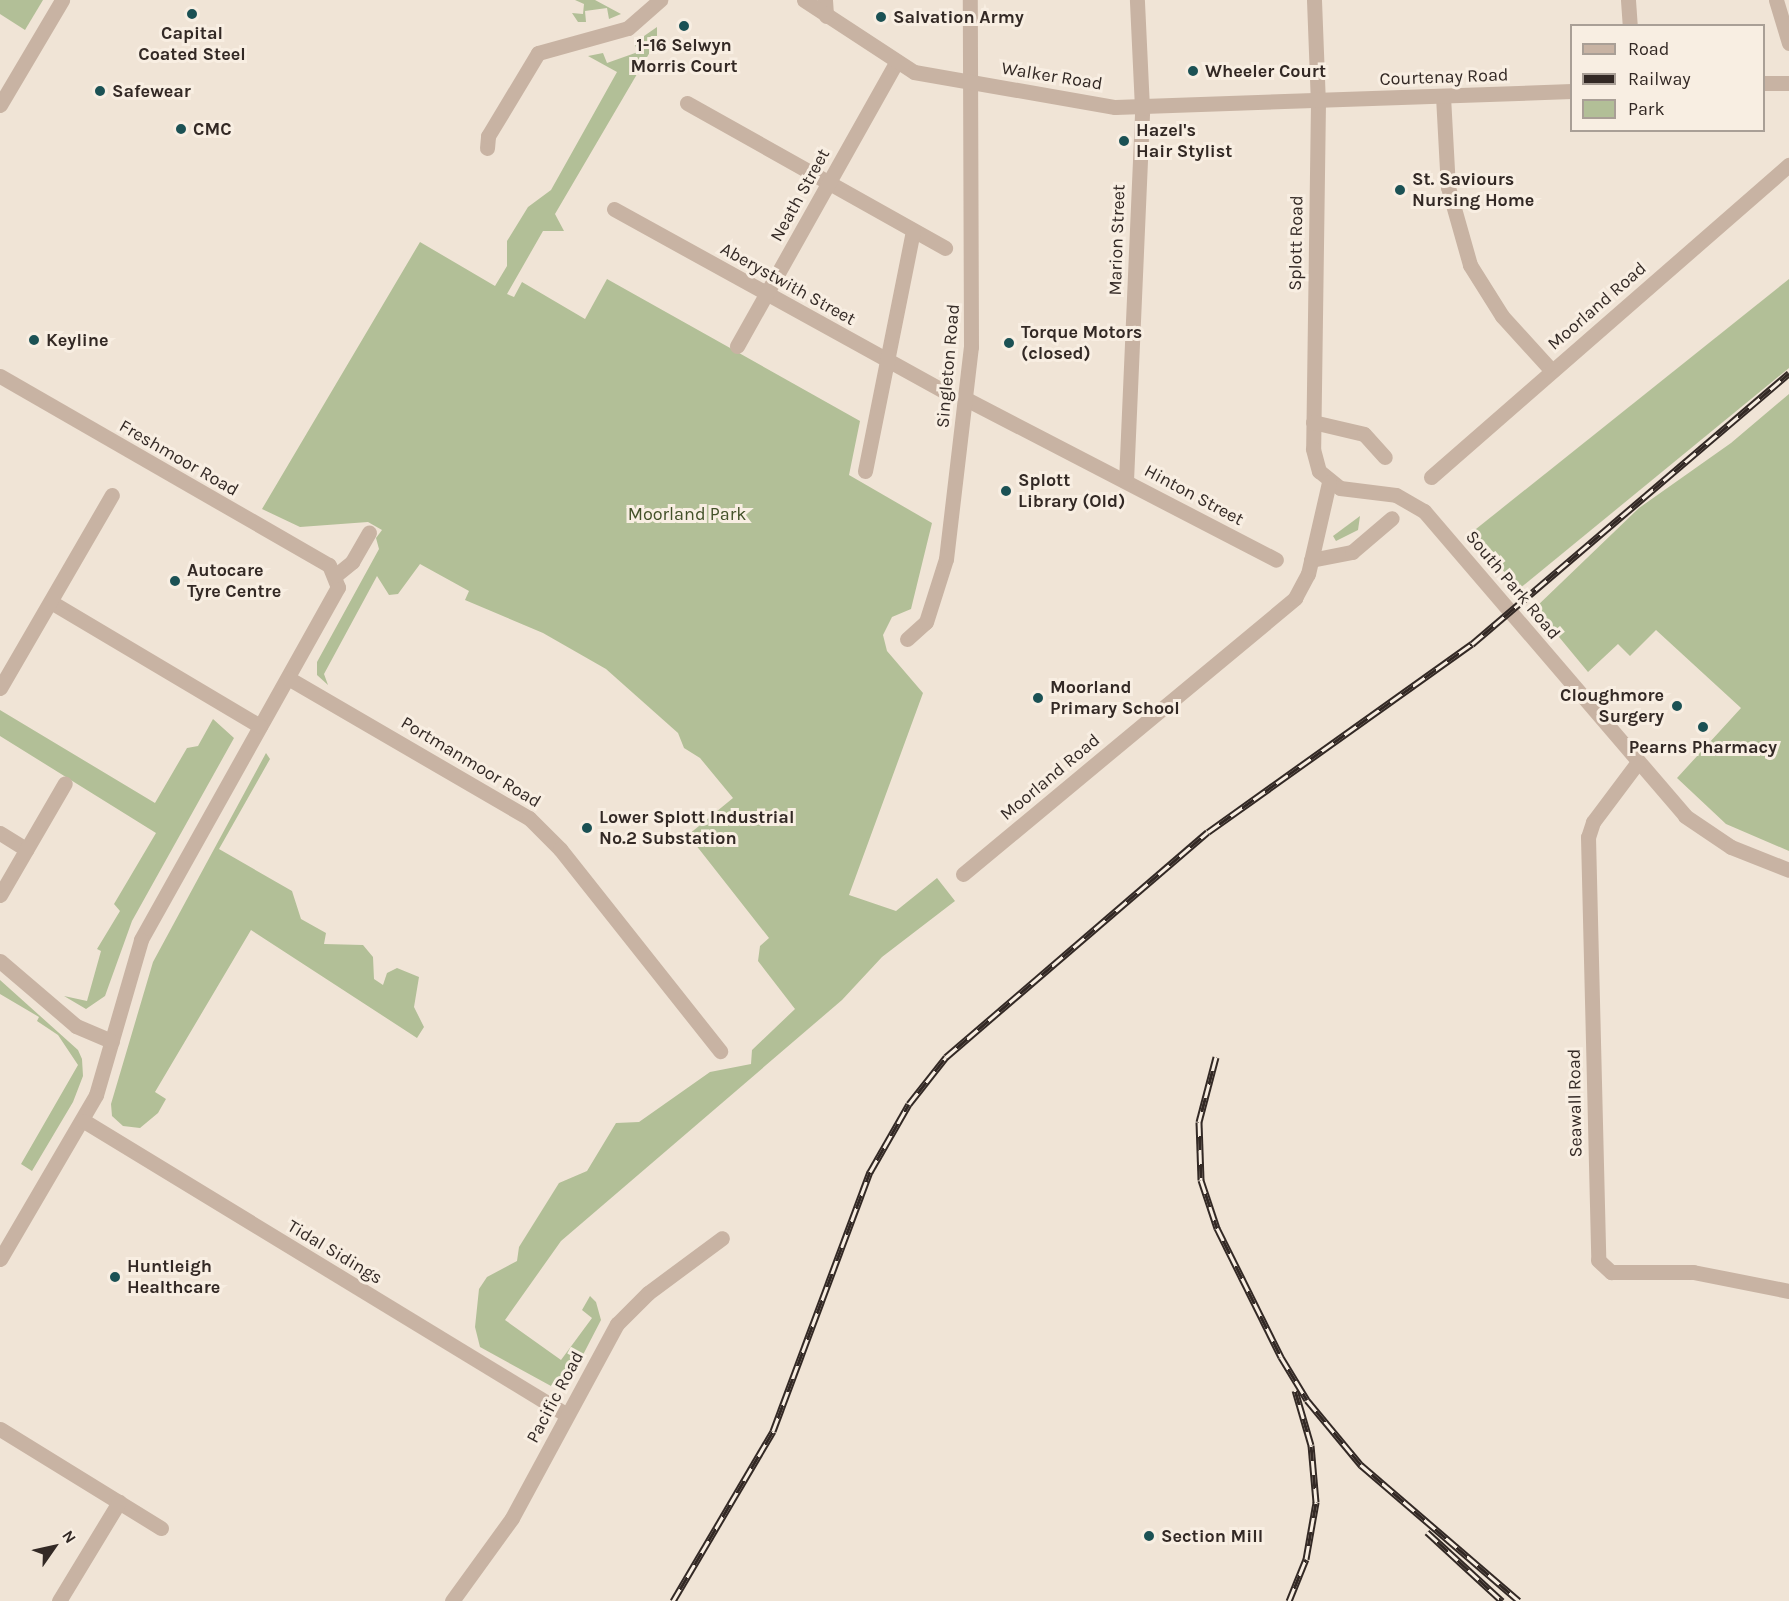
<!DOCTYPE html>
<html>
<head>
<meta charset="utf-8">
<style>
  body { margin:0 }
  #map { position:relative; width:1789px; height:1601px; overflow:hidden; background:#f0e4d6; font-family:Karla,sans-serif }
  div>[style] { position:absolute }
  .green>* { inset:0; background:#b2bf97 }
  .minor>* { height:15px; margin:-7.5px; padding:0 7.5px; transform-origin:7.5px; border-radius:7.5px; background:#c8b3a3 }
  .tertiary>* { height:15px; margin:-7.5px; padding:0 7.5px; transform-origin:7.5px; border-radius:7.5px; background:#c8b3a3 }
  .rail>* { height:7px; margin-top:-3.5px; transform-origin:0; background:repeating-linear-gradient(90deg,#f8eee2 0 14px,#332925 0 28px); box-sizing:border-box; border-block:2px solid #332925 }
  .dots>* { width:16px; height:16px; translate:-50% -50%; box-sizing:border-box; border:3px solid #f8eee2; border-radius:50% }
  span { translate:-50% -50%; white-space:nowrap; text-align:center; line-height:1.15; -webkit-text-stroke:6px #f8eee2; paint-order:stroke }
  .poi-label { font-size:18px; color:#332925; font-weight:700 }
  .left { translate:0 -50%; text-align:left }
  .right { translate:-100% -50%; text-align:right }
  .street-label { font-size:18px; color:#332925 }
  .park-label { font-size:18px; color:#435129 }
  .legend { position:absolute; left:1570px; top:24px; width:195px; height:108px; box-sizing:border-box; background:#f8eee2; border:2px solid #a99f96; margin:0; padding:8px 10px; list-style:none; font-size:18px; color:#332925 }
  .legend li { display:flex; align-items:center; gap:12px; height:30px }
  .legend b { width:30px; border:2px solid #a99f96 }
  .north { position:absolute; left:24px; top:1517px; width:60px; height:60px; -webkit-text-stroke:4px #f8eee2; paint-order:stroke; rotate:56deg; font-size:16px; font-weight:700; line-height:24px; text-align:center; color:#332925 }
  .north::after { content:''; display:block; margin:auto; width:21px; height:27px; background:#332925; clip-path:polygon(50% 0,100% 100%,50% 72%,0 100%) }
</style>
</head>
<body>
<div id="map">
  <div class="green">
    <div style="clip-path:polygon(0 0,43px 0,25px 30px,0 14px)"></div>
    <div style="clip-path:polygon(575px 0,595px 0,621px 14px,609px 19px,607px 8px,585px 11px,586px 22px,578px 22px,572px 13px,583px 14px,584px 4px)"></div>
    <div style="clip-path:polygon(657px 27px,657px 40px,555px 214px,564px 231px,543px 231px,507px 294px,514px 297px,522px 282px,585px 319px,607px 279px,860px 421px,849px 475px,932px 523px,911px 609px,892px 617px,883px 635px,887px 651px,923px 693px,849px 895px,896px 911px,937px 878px,955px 901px,882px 957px,842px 1000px,561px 1241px,505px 1320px,561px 1360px,592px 1318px,582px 1310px,590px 1296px,596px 1302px,601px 1320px,571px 1378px,551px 1386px,480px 1347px,475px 1327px,479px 1289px,487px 1277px,517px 1261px,519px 1247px,559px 1183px,587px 1171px,616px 1123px,639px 1122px,710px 1072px,751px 1064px,752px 1050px,795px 1009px,758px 961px,760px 946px,769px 938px,688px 835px,733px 798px,700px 758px,684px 748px,678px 733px,606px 669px,543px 633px,465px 600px,469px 591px,420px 564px,398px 594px,389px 595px,377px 576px,324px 674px,328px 685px,317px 675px,317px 662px,379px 549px,376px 538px,382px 530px,368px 522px,300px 527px,262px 509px,420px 242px,495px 286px,507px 266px,507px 241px,528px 207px,551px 190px,617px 72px,588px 56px,603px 53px,607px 63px,638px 52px,634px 43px)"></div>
    <div style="clip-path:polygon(1789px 279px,1789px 368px,1519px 589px,1471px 533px)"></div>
    <div style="clip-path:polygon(1789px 394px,1789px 851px,1726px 824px,1677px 778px,1741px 708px,1656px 630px,1630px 656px,1618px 644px,1588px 672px,1535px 608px,1639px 508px,1731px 443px)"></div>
    <div style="clip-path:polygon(1360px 516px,1358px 530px,1336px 541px,1333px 536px)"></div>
    <div style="clip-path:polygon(0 710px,155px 803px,187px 748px,198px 746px,213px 719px,234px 738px,132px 921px,105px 996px,86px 1009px,64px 996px,87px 1001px,101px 951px,97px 949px,120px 911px,114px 904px,156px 833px,0 736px)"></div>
    <div style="clip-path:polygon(266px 753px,270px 759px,219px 849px,292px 891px,301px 919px,326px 933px,324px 944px,363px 945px,373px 957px,374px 979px,383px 985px,387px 973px,397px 968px,419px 977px,414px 1007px,424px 1027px,417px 1038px,251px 930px,155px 1092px,166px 1099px,158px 1113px,140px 1128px,123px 1126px,112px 1116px,111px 1104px,153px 962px)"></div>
    <div style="clip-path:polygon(0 980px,78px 1050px,82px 1059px,83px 1076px,73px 1102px,32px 1171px,21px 1164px,78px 1065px,58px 1035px,37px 1021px,39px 1017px,0 994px)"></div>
  </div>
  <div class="minor">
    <div style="left:825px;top:0;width:16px;rotate:86deg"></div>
    <div style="left:1314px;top:0;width:102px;rotate:87.8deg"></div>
    <div style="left:1318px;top:102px;width:347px;rotate:90.8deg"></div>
    <div style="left:1313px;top:449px;width:23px;rotate:75deg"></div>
    <div style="left:1319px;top:471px;width:27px;rotate:39deg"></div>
    <div style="left:1340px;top:488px;width:56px;rotate:7.1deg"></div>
    <div style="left:1396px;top:495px;width:32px;rotate:30deg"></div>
    <div style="left:1424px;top:511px;width:401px;rotate:49.4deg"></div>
    <div style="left:1685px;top:816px;width:55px;rotate:34deg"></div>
    <div style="left:1731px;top:847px;width:62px;rotate:21.6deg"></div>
    <div style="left:1628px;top:0;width:26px;rotate:86deg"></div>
    <div style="left:1776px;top:0;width:45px;rotate:73.2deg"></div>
    <div style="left:1443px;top:96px;width:91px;rotate:86.9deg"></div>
    <div style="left:1448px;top:187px;width:81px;rotate:74.2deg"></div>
    <div style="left:1470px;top:265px;width:60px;rotate:57.9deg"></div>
    <div style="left:1502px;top:316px;width:74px;rotate:47.7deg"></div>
    <div style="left:687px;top:103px;width:296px;rotate:29.3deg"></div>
    <div style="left:0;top:105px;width:122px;rotate:-59.4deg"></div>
    <div style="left:487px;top:148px;width:12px;rotate:-85deg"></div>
    <div style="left:488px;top:136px;width:97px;rotate:-58.9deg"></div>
    <div style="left:538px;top:53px;width:93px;rotate:-15.5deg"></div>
    <div style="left:628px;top:28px;width:43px;rotate:-41.2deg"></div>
    <div style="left:614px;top:209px;width:377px;rotate:28.9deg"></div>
    <div style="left:737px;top:346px;width:323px;rotate:-60.7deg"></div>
    <div style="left:0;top:376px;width:379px;rotate:29.9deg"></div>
    <div style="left:329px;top:565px;width:24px;rotate:68deg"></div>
    <div style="left:338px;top:587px;width:404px;rotate:119.2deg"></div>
    <div style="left:141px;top:940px;width:161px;rotate:106.2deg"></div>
    <div style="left:96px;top:1095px;width:190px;rotate:120.3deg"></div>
    <div style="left:966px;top:399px;width:349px;rotate:27.4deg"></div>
    <div style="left:1313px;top:422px;width:52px;rotate:13.2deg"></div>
    <div style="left:1364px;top:434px;width:31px;rotate:48deg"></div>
    <div style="left:865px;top:471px;width:245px;rotate:-78.7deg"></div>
    <div style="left:1431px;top:477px;width:475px;rotate:-41.1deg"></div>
    <div style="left:1126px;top:481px;width:373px;rotate:-87.5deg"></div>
    <div style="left:1142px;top:108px;width:108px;rotate:-92.7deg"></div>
    <div style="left:1311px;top:560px;width:42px;rotate:-11deg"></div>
    <div style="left:1352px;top:552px;width:52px;rotate:-40.4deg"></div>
    <div style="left:336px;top:575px;width:21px;rotate:-39deg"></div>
    <div style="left:352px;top:562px;width:34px;rotate:-60deg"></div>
    <div style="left:51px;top:602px;width:243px;rotate:30.7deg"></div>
    <div style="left:907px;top:639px;width:25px;rotate:-42deg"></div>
    <div style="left:926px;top:622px;width:66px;rotate:-72.4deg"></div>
    <div style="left:946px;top:559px;width:213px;rotate:-83.3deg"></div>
    <div style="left:971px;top:347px;width:347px;rotate:-90.2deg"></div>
    <div style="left:288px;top:678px;width:279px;rotate:30.2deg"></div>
    <div style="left:529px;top:818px;width:44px;rotate:45deg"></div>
    <div style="left:560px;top:849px;width:258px;rotate:51.6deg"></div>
    <div style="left:0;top:688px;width:223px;rotate:-59.9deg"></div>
    <div style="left:1638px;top:762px;width:75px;rotate:126.9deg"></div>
    <div style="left:1593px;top:822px;width:16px;rotate:108deg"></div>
    <div style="left:1588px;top:837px;width:423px;rotate:88.6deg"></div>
    <div style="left:1598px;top:1260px;width:18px;rotate:43deg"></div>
    <div style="left:1611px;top:1272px;width:82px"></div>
    <div style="left:1693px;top:1272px;width:98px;rotate:11.2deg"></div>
    <div style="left:0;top:833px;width:31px;rotate:32deg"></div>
    <div style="left:963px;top:874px;width:432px;rotate:-39.7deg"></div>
    <div style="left:1295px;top:598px;width:27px;rotate:-62deg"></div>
    <div style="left:1308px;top:574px;width:94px;rotate:-77.1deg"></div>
    <div style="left:0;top:895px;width:129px;rotate:-59.9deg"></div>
    <div style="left:0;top:961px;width:100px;rotate:40.5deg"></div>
    <div style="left:76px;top:1026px;width:39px;rotate:23deg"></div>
    <div style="left:84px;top:1121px;width:565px;rotate:31.33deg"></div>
    <div style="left:0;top:1429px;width:189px;rotate:31.6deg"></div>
    <div style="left:59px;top:1601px;width:116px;rotate:-58.8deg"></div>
    <div style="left:452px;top:1601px;width:102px;rotate:-54.1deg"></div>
    <div style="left:512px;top:1518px;width:221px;rotate:-61.6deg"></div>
    <div style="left:617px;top:1324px;width:44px;rotate:-45deg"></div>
    <div style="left:648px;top:1293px;width:92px;rotate:-36.6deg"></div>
  </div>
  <div class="tertiary">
    <div style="left:804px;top:0;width:131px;rotate:33.2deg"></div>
    <div style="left:914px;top:72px;width:204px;rotate:9.9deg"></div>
    <div style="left:1115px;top:107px;width:457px;rotate:-2deg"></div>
    <div style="left:1764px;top:83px;width:25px"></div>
  </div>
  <div class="rail">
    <div style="left:1216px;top:1057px;width:67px;rotate:104.7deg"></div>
    <div style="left:1199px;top:1122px;width:58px;rotate:88deg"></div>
    <div style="left:1201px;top:1180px;width:51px;rotate:71.6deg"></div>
    <div style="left:1217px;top:1228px;width:144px;rotate:63.6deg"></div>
    <div style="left:1281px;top:1357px;width:50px;rotate:58.8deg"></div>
    <div style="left:1307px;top:1400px;width:85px;rotate:50.3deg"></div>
    <div style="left:1361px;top:1465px;width:208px;rotate:40.7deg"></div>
    <div style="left:1427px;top:1532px;width:102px;rotate:42.6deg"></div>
    <div style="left:673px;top:1601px;width:197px;rotate:-59.5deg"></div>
    <div style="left:773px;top:1431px;width:277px;rotate:-69.5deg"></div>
    <div style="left:870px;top:1172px;width:78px;rotate:-60.2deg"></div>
    <div style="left:909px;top:1104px;width:60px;rotate:-51.8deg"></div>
    <div style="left:946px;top:1057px;width:345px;rotate:-40.7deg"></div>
    <div style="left:1208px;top:832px;width:324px;rotate:-35.5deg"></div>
    <div style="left:1472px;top:644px;width:417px;rotate:-40.5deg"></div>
    <div style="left:1289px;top:1601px;width:45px;rotate:-68deg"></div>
    <div style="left:1306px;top:1559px;width:58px;rotate:-80deg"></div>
    <div style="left:1316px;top:1502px;width:57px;rotate:-95deg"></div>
    <div style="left:1311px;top:1445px;width:57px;rotate:-106.2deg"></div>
  </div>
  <div class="dots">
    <div style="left:192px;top:14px;background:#1b5154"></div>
    <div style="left:881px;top:17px;background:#1b5154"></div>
    <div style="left:684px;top:26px;background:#1b5154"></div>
    <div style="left:1193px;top:71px;background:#1b5154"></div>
    <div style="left:100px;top:91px;background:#1b5154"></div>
    <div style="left:181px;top:129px;background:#1b5154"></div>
    <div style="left:1124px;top:141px;background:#1b5154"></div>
    <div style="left:1400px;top:190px;background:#1b5154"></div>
    <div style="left:34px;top:340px;background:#1b5154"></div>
    <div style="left:1009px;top:343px;background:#1b5154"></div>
    <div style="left:1006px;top:491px;background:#1b5154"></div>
    <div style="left:175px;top:581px;background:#1b5154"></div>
    <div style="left:1038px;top:698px;background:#1b5154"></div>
    <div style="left:1677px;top:706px;background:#1b5154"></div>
    <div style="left:1703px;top:727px;background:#1b5154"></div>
    <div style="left:587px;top:828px;background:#1b5154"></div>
    <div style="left:115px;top:1277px;background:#1b5154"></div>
    <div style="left:1149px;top:1536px;background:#1b5154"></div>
  </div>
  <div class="poi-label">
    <span class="left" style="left:893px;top:17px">Salvation Army</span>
    <span style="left:192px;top:44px">Capital<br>Coated Steel</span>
    <span style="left:684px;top:56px">1-16 Selwyn<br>Morris Court</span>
    <span class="left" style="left:1205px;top:71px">Wheeler Court</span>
    <span class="left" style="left:112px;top:91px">Safewear</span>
    <span class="left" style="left:193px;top:129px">CMC</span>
    <span class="left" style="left:1136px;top:141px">Hazel's<br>Hair Stylist</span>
    <span class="left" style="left:1412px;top:190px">St. Saviours<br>Nursing Home</span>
    <span class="left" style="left:1021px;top:343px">Torque Motors<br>(closed)</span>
    <span class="left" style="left:46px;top:340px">Keyline</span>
    <span class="left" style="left:1018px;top:491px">Splott<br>Library (Old)</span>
    <span class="left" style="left:187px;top:581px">Autocare<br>Tyre Centre</span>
    <span class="left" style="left:1050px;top:698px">Moorland<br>Primary School</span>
    <span class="right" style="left:1664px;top:706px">Cloughmore<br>Surgery</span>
    <span style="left:1703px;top:747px">Pearns Pharmacy</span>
    <span class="left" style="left:599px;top:828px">Lower Splott Industrial<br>No.2 Substation</span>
    <span class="left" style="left:127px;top:1277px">Huntleigh<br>Healthcare</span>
    <span class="left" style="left:1161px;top:1536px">Section Mill</span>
  </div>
  <div class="street-label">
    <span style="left:1052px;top:76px;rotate:9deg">Walker Road</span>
    <span style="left:1444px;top:77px;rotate:-2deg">Courtenay Road</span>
    <span style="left:800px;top:195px;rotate:-61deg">Neath Street</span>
    <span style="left:1117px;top:240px;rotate:-88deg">Marion Street</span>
    <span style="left:1296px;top:243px;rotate:-89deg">Splott Road</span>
    <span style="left:788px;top:284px;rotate:29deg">Aberystwith Street</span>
    <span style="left:1597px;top:306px;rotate:-41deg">Moorland Road</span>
    <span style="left:948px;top:366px;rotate:-85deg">Singleton Road</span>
    <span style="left:179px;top:458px;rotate:30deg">Freshmoor Road</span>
    <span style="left:1194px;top:495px;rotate:28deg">Hinton Street</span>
    <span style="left:1513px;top:585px;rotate:50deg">South Park Road</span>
    <span style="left:471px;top:762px;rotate:31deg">Portmanmoor Road</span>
    <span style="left:1050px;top:777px;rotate:-40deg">Moorland Road</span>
    <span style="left:1575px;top:1103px;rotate:-91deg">Seawall Road</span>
    <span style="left:335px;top:1252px;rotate:31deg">Tidal Sidings</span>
    <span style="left:555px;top:1397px;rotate:-62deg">Pacific Road</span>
  </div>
  <div class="park-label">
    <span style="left:687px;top:514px">Moorland Park</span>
  </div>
  <ul class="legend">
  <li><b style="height:8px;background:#c8b3a3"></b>Road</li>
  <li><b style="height:8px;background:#332925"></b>Railway</li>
  <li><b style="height:16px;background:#b2bf97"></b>Park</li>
  </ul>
  <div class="north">N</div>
</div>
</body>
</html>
